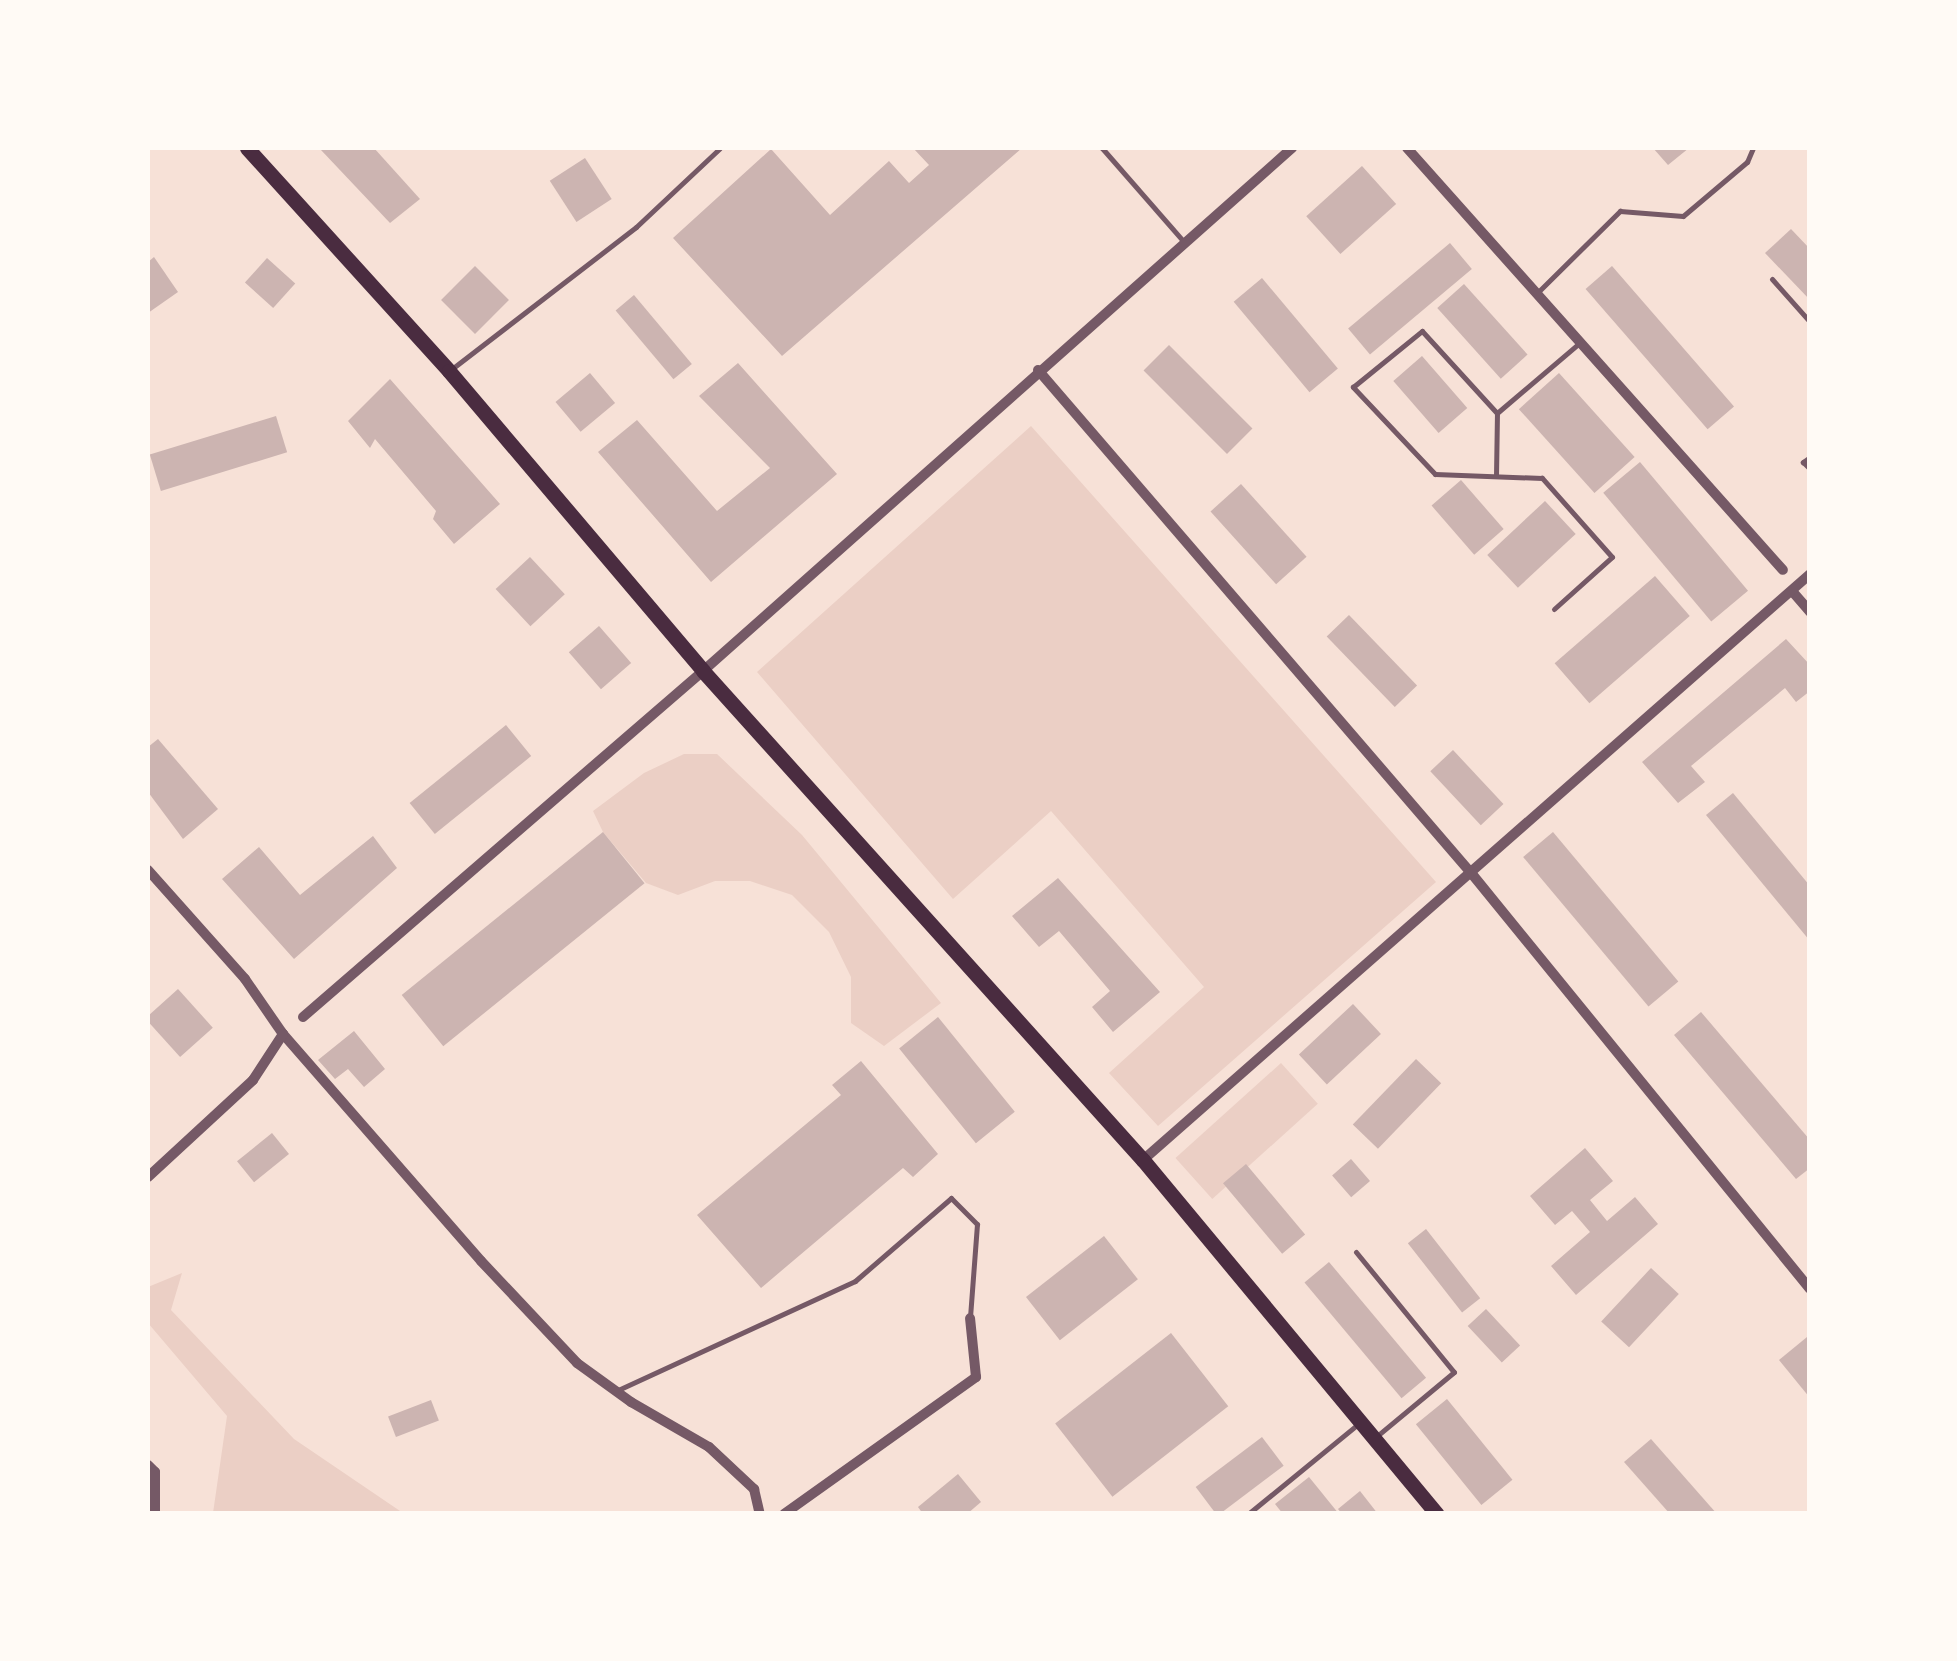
<!DOCTYPE html>
<html>
<head>
<meta charset="utf-8">
<style>
  body { margin:0 }
  #map { position:relative; width:1957px; height:1661px; overflow:hidden; background:#f7e1d7; font-family:"Fira Sans Condensed",sans-serif }
  div>[style] { position:absolute }
  .green>* { inset:0; background:#ebcfc5; transform-origin:0 0 }
  .building>* { inset:0; background:#ccb4b1; transform-origin:0 0 }
  .service>* { height:5px; margin:-2.5px; padding:0 2.5px; transform-origin:2.5px; border-radius:2.5px; background:#755966 }
  .minor>* { height:10px; margin:-5px; padding:0 5px; transform-origin:5px; border-radius:5px; background:#755966 }
  .secondary>* { height:15px; margin:-7.5px; padding:0 7.5px; transform-origin:7.5px; border-radius:7.5px; background:#4a2c40 }
  span { translate:-50% -50%; white-space:nowrap; text-align:center; line-height:1.15; -webkit-text-stroke:8px #fffaf5; paint-order:stroke }
  .frame { position:absolute; inset:0; border:150px solid #fffaf5; pointer-events:none }
</style>
</head>
<body>
<div id="map">
  <div class="green">
    <div style="clip-path:polygon(1031px 426px,1436px 882px,1158px 1126px,1109px 1073px,1204px 987px,1051px 811px,953px 899px,757px 672px)"></div>
    <div style="clip-path:polygon(684px 754px,717px 754px,802px 835px,941px 1003px,884px 1046px,851px 1023px,851px 977px,829px 932px,792px 895px,750px 881px,715px 881px,678px 895px,646px 883px,603px 832px,593px 811px,644px 773px)"></div>
    <div style="left:1281px;top:1063px;width:55px;height:142px;rotate:48deg"></div>
    <div style="clip-path:polygon(182px 1273px,171px 1310px,294px 1439px,403px 1513px,213px 1513px,227px 1416px,148px 1323px,148px 1287px)"></div>
  </div>
  <div class="building">
    <div style="clip-path:polygon(324px 148px,374px 148px,420px 199px,390px 223px,321px 150px)"></div>
    <div style="clip-path:polygon(913px 148px,1022px 148px,782px 356px,673px 238px,771px 149px,830px 215px,889px 161px,909px 183px,929px 165px)"></div>
    <div style="clip-path:polygon(1653px 148px,1689px 148px,1668px 165px)"></div>
    <div style="left:585px;top:158px;width:49px;height:42px;rotate:57deg"></div>
    <div style="left:1362px;top:166px;width:51px;height:75px;rotate:48deg"></div>
    <div style="clip-path:polygon(1791px 229px,1810px 249px,1810px 300px,1765px 253px)"></div>
    <div style="left:1450px;top:243px;width:34px;height:133px;rotate:50deg"></div>
    <div style="clip-path:polygon(154px 257px,178px 292px,148px 313px,148px 262px)"></div>
    <div style="left:267px;top:258px;width:38px;height:33px;rotate:42deg"></div>
    <div style="left:475px;top:266px;width:48px;height:48px;rotate:45deg"></div>
    <div style="left:1612px;top:266px;width:186px;height:35px;rotate:49deg"></div>
    <div style="left:1262px;top:278px;width:118px;height:37px;rotate:50deg"></div>
    <div style="left:1464px;top:284px;width:95px;height:36px;rotate:48deg"></div>
    <div style="left:634px;top:295px;width:90px;height:24px;rotate:50deg"></div>
    <div style="left:1169px;top:345px;width:118px;height:36px;rotate:45deg"></div>
    <div style="left:1422px;top:356px;width:69px;height:38px;rotate:49deg"></div>
    <div style="clip-path:polygon(738px 363px,837px 474px,711px 582px,598px 452px,637px 420px,717px 511px,770px 468px,699px 396px)"></div>
    <div style="left:590px;top:373px;width:39px;height:45px;rotate:50deg"></div>
    <div style="left:1559px;top:373px;width:113px;height:54px;rotate:48deg"></div>
    <div style="clip-path:polygon(390px 379px,500px 504px,454px 544px,433px 519px,436px 511px,375px 439px,370px 448px,348px 421px)"></div>
    <div style="left:276px;top:416px;width:38px;height:132px;rotate:73deg"></div>
    <div style="left:1640px;top:462px;width:168px;height:48px;rotate:50deg"></div>
    <div style="left:1461px;top:480px;width:65px;height:39px;rotate:49deg"></div>
    <div style="left:1241px;top:484px;width:98px;height:41px;rotate:48deg"></div>
    <div style="left:1545px;top:501px;width:45px;height:79px;rotate:47deg"></div>
    <div style="left:530px;top:557px;width:51px;height:47px;rotate:47deg"></div>
    <div style="left:1655px;top:576px;width:53px;height:133px;rotate:49deg"></div>
    <div style="left:1349px;top:615px;width:98px;height:31px;rotate:46deg"></div>
    <div style="left:599px;top:626px;width:49px;height:40px;rotate:49deg"></div>
    <div style="clip-path:polygon(1786px 639px,1810px 665px,1810px 691px,1796px 702px,1785px 688px,1691px 766px,1705px 782px,1678px 803px,1642px 762px)"></div>
    <div style="left:506px;top:725px;width:40px;height:124px;rotate:51deg"></div>
    <div style="clip-path:polygon(158px 739px,218px 809px,183px 839px,148px 792px,148px 747px)"></div>
    <div style="left:1453px;top:750px;width:74px;height:31px;rotate:47deg"></div>
    <div style="clip-path:polygon(1733px 793px,1810px 886px,1810px 941px,1706px 815px)"></div>
    <div style="left:603px;top:832px;width:66px;height:259px;rotate:51deg"></div>
    <div style="left:1553px;top:832px;width:195px;height:39px;rotate:50deg"></div>
    <div style="clip-path:polygon(373px 836px,397px 868px,294px 959px,222px 879px,259px 847px,300px 895px)"></div>
    <div style="clip-path:polygon(1058px 878px,1160px 992px,1113px 1032px,1092px 1007px,1110px 991px,1059px 931px,1039px 947px,1012px 916px)"></div>
    <div style="left:178px;top:989px;width:52px;height:44px;rotate:48deg"></div>
    <div style="left:1353px;top:1004px;width:41px;height:74px;rotate:47deg"></div>
    <div style="clip-path:polygon(1701px 1012px,1810px 1140px,1810px 1168px,1796px 1179px,1674px 1035px)"></div>
    <div style="left:938px;top:1017px;width:122px;height:50px;rotate:51deg"></div>
    <div style="clip-path:polygon(354px 1031px,385px 1069px,364px 1087px,348px 1069px,335px 1079px,318px 1060px)"></div>
    <div style="left:1416px;top:1059px;width:35px;height:91px;rotate:44deg"></div>
    <div style="clip-path:polygon(861px 1061px,938px 1154px,913px 1177px,903px 1168px,761px 1288px,697px 1215px,841px 1095px,832px 1085px)"></div>
    <div style="left:272px;top:1133px;width:27px;height:45px;rotate:51deg"></div>
    <div style="clip-path:polygon(1585px 1148px,1613px 1181px,1590px 1200px,1607px 1221px,1635px 1197px,1658px 1224px,1576px 1295px,1551px 1266px,1590px 1232px,1572px 1211px,1555px 1225px,1530px 1196px)"></div>
    <div style="left:1351px;top:1159px;width:29px;height:25px;rotate:49deg"></div>
    <div style="left:1246px;top:1164px;width:92px;height:30px;rotate:50deg"></div>
    <div style="left:1426px;top:1229px;width:88px;height:23px;rotate:52deg"></div>
    <div style="left:1104px;top:1236px;width:55px;height:99px;rotate:52deg"></div>
    <div style="left:1329px;top:1262px;width:151px;height:32px;rotate:50deg"></div>
    <div style="left:1651px;top:1268px;width:38px;height:73px;rotate:43deg"></div>
    <div style="left:1486px;top:1309px;width:50px;height:25px;rotate:47deg"></div>
    <div style="left:1171px;top:1333px;width:93px;height:147px;rotate:52deg"></div>
    <div style="clip-path:polygon(1807px 1337px,1810px 1341px,1810px 1398px,1779px 1360px)"></div>
    <div style="left:1447px;top:1399px;width:104px;height:40px;rotate:51deg"></div>
    <div style="left:431px;top:1400px;width:22px;height:46px;rotate:69deg"></div>
    <div style="left:1262px;top:1437px;width:36px;height:83px;rotate:53deg"></div>
    <div style="clip-path:polygon(1651px 1439px,1717px 1514px,1670px 1514px,1624px 1462px)"></div>
    <div style="clip-path:polygon(958px 1474px,981px 1502px,967px 1514px,923px 1514px,918px 1507px)"></div>
    <div style="clip-path:polygon(1309px 1477px,1339px 1514px,1283px 1514px,1275px 1504px)"></div>
    <div style="clip-path:polygon(1360px 1491px,1378px 1514px,1342px 1514px,1338px 1509px)"></div>
  </div>
  <div class="service">
    <div style="left:1102px;top:148px;width:125px;rotate:48.9deg"></div>
    <div style="left:1772px;top:279px;width:57px;rotate:48.5deg"></div>
    <div style="left:1537px;top:293px;width:117px;rotate:-44.7deg"></div>
    <div style="left:1620px;top:211px;width:63px;rotate:4.5deg"></div>
    <div style="left:1683px;top:216px;width:84px;rotate:-40.2deg"></div>
    <div style="left:1747px;top:162px;width:15px;rotate:-67deg"></div>
    <div style="left:453px;top:368px;width:231px;rotate:-37.6deg"></div>
    <div style="left:636px;top:227px;width:115px;rotate:-43.2deg"></div>
    <div style="left:1810px;top:457px;width:9px;rotate:144deg"></div>
    <div style="left:1803px;top:462px;width:10px;rotate:45deg"></div>
    <div style="left:1496px;top:476px;width:63px;rotate:-89.1deg"></div>
    <div style="left:1554px;top:609px;width:78px;rotate:-41.9deg"></div>
    <div style="left:1612px;top:557px;width:106px;rotate:-131.5deg"></div>
    <div style="left:1542px;top:478px;width:107px;rotate:-177.9deg"></div>
    <div style="left:1435px;top:474px;width:120px;rotate:-133.3deg"></div>
    <div style="left:1353px;top:387px;width:89px;rotate:-39.1deg"></div>
    <div style="left:1422px;top:331px;width:111px;rotate:47.6deg"></div>
    <div style="left:1497px;top:413px;width:106px;rotate:-40.4deg"></div>
    <div style="left:1356px;top:1252px;width:155px;rotate:50.8deg"></div>
    <div style="left:1454px;top:1372px;width:100px;rotate:140.3deg"></div>
    <div style="left:618px;top:1390px;width:261px;rotate:-24.7deg"></div>
    <div style="left:855px;top:1281px;width:127px;rotate:-40.8deg"></div>
    <div style="left:951px;top:1198px;width:37px;rotate:45deg"></div>
    <div style="left:977px;top:1224px;width:94px;rotate:94.3deg"></div>
    <div style="left:1248px;top:1514px;width:142px;rotate:-39.3deg"></div>
  </div>
  <div class="minor">
    <div style="left:1407px;top:148px;width:565px;rotate:48.3deg"></div>
    <div style="left:1038px;top:370px;width:665px;rotate:49.27deg"></div>
    <div style="left:1472px;top:874px;width:535px;rotate:50.84deg"></div>
    <div style="left:1792px;top:591px;width:28px;rotate:49deg"></div>
    <div style="left:148px;top:870px;width:146px;rotate:48.3deg"></div>
    <div style="left:245px;top:979px;width:67px;rotate:55.4deg"></div>
    <div style="left:283px;top:1034px;width:301px;rotate:48.9deg"></div>
    <div style="left:481px;top:1261px;width:140px;rotate:46.7deg"></div>
    <div style="left:577px;top:1363px;width:67px;rotate:35.8deg"></div>
    <div style="left:631px;top:1402px;width:90px;rotate:30deg"></div>
    <div style="left:709px;top:1447px;width:62px;rotate:43deg"></div>
    <div style="left:754px;top:1489px;width:26px;rotate:77deg"></div>
    <div style="left:303px;top:1017px;width:529px;rotate:-40.86deg"></div>
    <div style="left:703px;top:671px;width:788px;rotate:-41.6deg"></div>
    <div style="left:1143px;top:1160px;width:888px;rotate:-41.3deg"></div>
    <div style="left:148px;top:1177px;width:143px;rotate:-42.7deg"></div>
    <div style="left:253px;top:1080px;width:55px;rotate:-56.9deg"></div>
    <div style="left:148px;top:1465px;width:10px;rotate:45deg"></div>
    <div style="left:155px;top:1472px;width:42px;rotate:90deg"></div>
    <div style="left:784px;top:1514px;width:236px;rotate:-35.5deg"></div>
    <div style="left:976px;top:1377px;width:59px;rotate:-95.8deg"></div>
  </div>
  <div class="secondary">
    <div style="left:247px;top:148px;width:301px;rotate:47.8deg"></div>
    <div style="left:449px;top:371px;width:393px;rotate:49.7deg"></div>
    <div style="left:703px;top:671px;width:658px;rotate:48.02deg"></div>
    <div style="left:1143px;top:1160px;width:460px;rotate:50.3deg"></div>
  </div>
  <div class="frame"></div>
</div>
</body>
</html>
